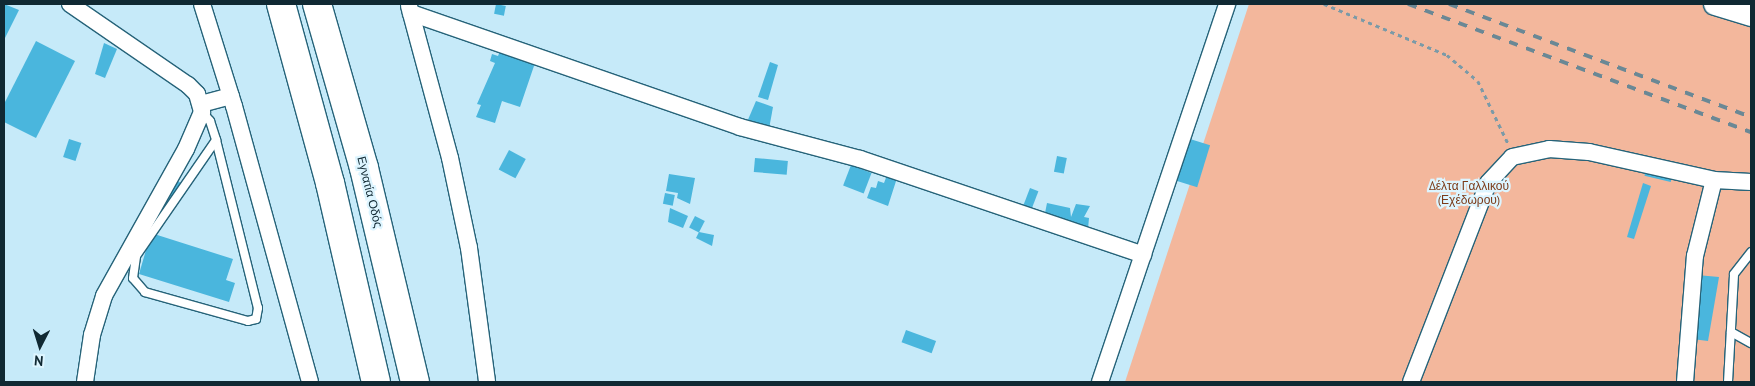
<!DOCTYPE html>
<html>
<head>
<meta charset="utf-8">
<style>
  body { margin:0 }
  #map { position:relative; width:1755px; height:386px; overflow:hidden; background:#c6eaf9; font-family:"PT Sans",sans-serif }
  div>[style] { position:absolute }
  .green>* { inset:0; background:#f3b79c }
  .building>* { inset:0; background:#4ab6dd; transform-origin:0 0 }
  .path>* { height:2.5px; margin-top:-1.25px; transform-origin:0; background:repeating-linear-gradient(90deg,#7b9aa7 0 4px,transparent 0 8px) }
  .roads { filter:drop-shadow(1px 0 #266379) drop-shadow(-1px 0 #266379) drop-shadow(0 1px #266379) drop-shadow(0 -1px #266379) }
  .lane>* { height:8px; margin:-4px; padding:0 4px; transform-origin:4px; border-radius:4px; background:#fff }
  .street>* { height:16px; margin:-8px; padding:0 8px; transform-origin:8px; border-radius:8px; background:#fff }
  .secondary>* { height:22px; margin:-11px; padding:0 11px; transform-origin:11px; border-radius:11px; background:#fff }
  .highway>* { height:28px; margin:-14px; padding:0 14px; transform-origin:14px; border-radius:14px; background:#fff }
  .rail>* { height:4px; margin-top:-2px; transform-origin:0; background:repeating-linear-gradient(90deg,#6a8895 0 9px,transparent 0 18px) }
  span { translate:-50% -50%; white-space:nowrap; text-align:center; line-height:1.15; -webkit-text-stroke:4.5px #ddf5ff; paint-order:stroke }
  .park-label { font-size:12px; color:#7b3a18 }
  .street-label { font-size:12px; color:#102933 }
  .frame { position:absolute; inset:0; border:5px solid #102933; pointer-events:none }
  .north { position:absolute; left:15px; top:321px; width:50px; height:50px; -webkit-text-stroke:4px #ddf5ff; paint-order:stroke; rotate:185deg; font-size:14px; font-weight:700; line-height:20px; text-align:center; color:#102933 }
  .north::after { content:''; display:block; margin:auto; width:18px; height:22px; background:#102933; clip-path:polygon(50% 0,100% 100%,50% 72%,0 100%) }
</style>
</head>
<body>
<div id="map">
  <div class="green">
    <div style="clip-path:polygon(1249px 4px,1751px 4px,1751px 382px,1125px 382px)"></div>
  </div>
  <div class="building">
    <div style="clip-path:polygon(4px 4px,19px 10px,4px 40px)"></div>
    <div style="left:496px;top:4px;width:10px;height:10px;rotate:11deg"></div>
    <div style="clip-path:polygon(36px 41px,75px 61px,36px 138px,4px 122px,4px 104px)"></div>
    <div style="clip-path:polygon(104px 43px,117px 49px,105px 78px,95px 74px)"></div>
    <div style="clip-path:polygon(500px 51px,535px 63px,520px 107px,502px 101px,495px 123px,476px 117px,481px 105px,477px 104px,495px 63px,490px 61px,492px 54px,498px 56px)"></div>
    <div style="clip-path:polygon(770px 62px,778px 65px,768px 100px,758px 97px)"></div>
    <div style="clip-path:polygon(756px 101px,773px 107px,769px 129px,747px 122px)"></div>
    <div style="left:69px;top:139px;width:13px;height:19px;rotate:18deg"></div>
    <div style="left:1190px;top:139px;width:21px;height:44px;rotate:17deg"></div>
    <div style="left:509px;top:150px;width:19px;height:22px;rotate:28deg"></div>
    <div style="left:1057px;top:156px;width:10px;height:16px;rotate:11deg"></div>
    <div style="left:755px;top:158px;width:33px;height:14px;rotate:5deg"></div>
    <div style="left:851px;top:165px;width:22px;height:22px;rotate:21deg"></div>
    <div style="left:1646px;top:169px;width:27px;height:7px;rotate:13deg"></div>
    <div style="clip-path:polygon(669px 174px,695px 178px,690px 204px,677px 198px,678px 193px,666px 191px)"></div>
    <div style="clip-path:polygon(887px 175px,897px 178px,888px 206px,867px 198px,871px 187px,876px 188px,878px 181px,884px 183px)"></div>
    <div style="left:171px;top:177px;width:12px;height:30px;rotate:31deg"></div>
    <div style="clip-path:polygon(1643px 183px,1651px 186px,1634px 239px,1627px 237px)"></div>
    <div style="left:1030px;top:188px;width:9px;height:20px;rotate:21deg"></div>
    <div style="left:665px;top:193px;width:10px;height:11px;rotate:11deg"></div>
    <div style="clip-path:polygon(1047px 203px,1070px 208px,1071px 217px,1076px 204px,1090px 206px,1084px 217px,1089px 218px,1088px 229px,1044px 218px)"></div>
    <div style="clip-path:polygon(670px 208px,688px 216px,683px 228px,668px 222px)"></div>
    <div style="left:695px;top:216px;width:11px;height:13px;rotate:27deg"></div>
    <div style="clip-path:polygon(699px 232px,714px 235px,712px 246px,696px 238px)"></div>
    <div style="clip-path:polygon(151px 233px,233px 259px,226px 280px,235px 283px,229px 302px,139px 274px)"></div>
    <div style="clip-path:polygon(1697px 275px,1719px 277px,1708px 341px,1692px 339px)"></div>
    <div style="left:906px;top:330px;width:32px;height:13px;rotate:20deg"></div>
  </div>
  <div class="path">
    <div style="left:1324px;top:4px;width:133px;rotate:22.5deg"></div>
    <div style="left:1447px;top:55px;width:40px;rotate:40deg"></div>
    <div style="left:1478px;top:81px;width:69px;rotate:64.2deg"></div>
  </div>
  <div class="roads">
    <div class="lane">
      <div style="left:202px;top:112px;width:12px;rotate:48deg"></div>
      <div style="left:210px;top:121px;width:20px;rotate:72deg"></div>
      <div style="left:216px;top:140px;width:173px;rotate:76deg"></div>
      <div style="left:258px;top:308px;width:11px;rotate:100deg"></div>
      <div style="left:256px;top:319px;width:8px;rotate:166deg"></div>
      <div style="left:248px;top:321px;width:107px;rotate:-164.3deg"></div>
      <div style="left:145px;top:292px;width:18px;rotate:-131deg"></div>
      <div style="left:133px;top:278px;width:22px;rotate:-82deg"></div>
      <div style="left:136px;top:256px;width:141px;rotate:-55.4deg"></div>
      <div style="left:1731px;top:332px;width:23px;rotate:29deg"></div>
      <div style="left:1728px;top:382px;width:108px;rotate:-86.8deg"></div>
      <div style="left:1734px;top:274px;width:28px;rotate:-52deg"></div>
    </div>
    <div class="street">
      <div style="left:70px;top:4px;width:143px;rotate:34.5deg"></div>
      <div style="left:188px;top:85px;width:13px;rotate:45deg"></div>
      <div style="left:197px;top:94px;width:19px;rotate:74deg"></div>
      <div style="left:202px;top:112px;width:40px;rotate:113.4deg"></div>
      <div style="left:186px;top:149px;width:168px;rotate:119.2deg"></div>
      <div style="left:104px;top:296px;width:41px;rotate:107.1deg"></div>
      <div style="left:92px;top:335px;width:48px;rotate:98.5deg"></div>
      <div style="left:202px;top:4px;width:107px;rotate:72.6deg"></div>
      <div style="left:234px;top:106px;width:286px;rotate:74.6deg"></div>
      <div style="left:409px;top:6px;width:157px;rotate:74.9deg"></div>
      <div style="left:450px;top:158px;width:92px;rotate:78.1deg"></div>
      <div style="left:469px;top:248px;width:135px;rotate:82.3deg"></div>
      <div style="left:411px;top:13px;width:348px;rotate:19.1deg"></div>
      <div style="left:740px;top:127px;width:124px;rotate:14.9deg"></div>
      <div style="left:860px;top:159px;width:299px;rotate:18.7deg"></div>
      <div style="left:201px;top:104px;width:31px;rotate:-15deg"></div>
      <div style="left:1100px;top:382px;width:399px;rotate:-71.4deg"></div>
      <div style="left:1411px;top:382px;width:213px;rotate:-68.8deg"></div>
      <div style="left:1488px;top:183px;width:35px;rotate:-47deg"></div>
      <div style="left:1512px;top:157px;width:38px;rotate:-12deg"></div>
      <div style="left:1549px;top:149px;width:40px;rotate:4.3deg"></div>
      <div style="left:1589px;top:152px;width:128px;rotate:12.6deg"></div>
      <div style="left:1714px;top:180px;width:37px;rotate:3deg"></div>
      <div style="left:1685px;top:382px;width:126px;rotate:-85.5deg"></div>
      <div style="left:1695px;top:256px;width:78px;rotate:-76deg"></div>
    </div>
    <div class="secondary">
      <div style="left:1715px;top:4px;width:38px;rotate:17deg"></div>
    </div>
    <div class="highway">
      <div style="left:281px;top:4px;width:186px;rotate:74.7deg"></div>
      <div style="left:330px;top:183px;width:204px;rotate:77deg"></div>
      <div style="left:317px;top:4px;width:171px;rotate:74deg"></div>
      <div style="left:364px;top:168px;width:220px;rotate:76.6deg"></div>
    </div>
  </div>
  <div class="rail">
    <div style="left:1408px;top:4px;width:366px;rotate:20.5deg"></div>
    <div style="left:1449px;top:4px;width:322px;rotate:20.5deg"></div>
  </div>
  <div class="park-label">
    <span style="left:1469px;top:193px">Δέλτα Γαλλικού<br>(Εχέδωρου)</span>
  </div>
  <div class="street-label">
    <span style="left:370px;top:192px;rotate:76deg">Εγνατία Οδός</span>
  </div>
  <div class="frame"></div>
  <div class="north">N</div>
</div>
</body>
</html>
